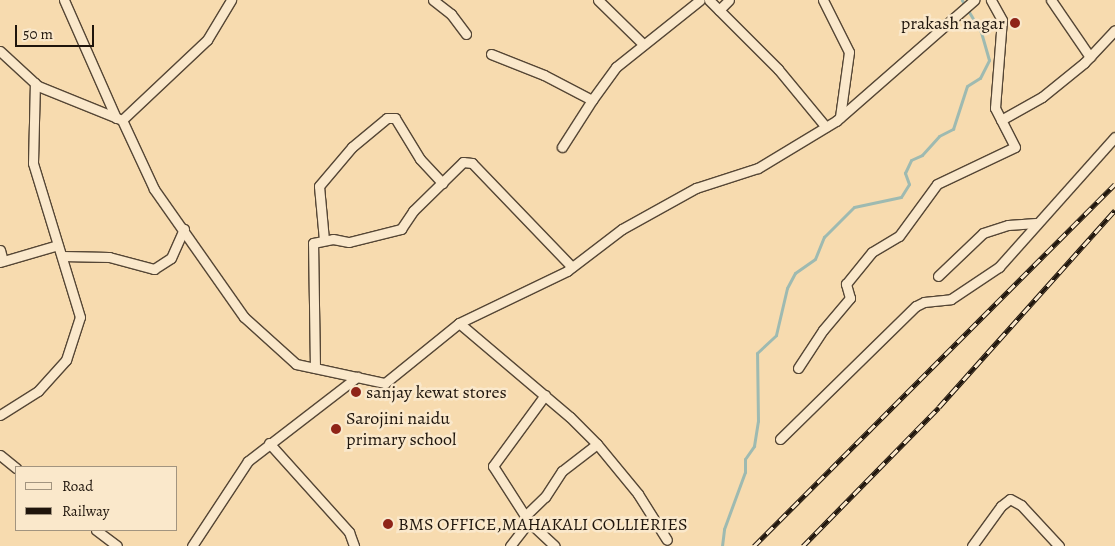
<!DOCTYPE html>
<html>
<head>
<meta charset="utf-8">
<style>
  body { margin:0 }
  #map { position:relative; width:1115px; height:546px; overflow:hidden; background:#f7dbaf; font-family:Alegreya,serif }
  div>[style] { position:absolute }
  .stream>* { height:3px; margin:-1.5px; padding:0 1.5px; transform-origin:1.5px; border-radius:1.5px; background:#9ebab1 }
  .roads { filter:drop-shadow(1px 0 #554635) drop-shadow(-1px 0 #554635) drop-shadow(0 1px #554635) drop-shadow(0 -1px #554635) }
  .street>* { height:9px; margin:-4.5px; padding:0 4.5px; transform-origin:4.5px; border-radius:4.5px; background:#fae8cb }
  .rail>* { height:5px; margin-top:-2.5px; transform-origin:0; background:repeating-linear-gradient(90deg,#fae8cb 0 9px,#1f150c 0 18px); box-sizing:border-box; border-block:1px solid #1f150c }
  .dots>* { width:14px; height:14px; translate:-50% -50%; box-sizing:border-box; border:2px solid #fae8cb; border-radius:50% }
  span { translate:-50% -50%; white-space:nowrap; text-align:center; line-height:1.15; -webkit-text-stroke:5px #fae8cb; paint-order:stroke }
  .poi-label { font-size:18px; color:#1f150c }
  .right { translate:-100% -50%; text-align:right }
  .left { translate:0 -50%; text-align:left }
  .legend { position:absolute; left:15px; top:466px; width:162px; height:65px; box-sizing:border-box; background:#fae8cb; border:1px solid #a2947f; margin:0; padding:6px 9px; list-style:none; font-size:15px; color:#1f150c }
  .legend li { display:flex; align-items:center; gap:10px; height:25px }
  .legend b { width:25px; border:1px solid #a2947f }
  .scale { position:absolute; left:15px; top:25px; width:79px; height:22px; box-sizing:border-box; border:2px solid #1f150c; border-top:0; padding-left:6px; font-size:15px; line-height:18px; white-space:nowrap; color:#1f150c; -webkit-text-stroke:4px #fae8cb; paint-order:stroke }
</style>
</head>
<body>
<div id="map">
  <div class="stream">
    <div style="left:722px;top:546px;width:17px;rotate:-83deg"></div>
    <div style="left:724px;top:529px;width:61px;rotate:-69.8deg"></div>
    <div style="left:745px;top:472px;width:13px;rotate:-90deg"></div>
    <div style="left:745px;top:459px;width:16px;rotate:-55deg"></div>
    <div style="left:754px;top:446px;width:25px;rotate:-81deg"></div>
    <div style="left:758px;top:421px;width:68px;rotate:-90.8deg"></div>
    <div style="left:757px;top:353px;width:26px;rotate:-43deg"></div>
    <div style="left:776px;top:335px;width:48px;rotate:-76.8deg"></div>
    <div style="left:787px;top:288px;width:17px;rotate:-62deg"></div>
    <div style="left:795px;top:273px;width:24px;rotate:-35deg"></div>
    <div style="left:815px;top:259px;width:24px;rotate:-68deg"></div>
    <div style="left:824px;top:237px;width:42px;rotate:-45deg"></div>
    <div style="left:854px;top:207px;width:48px;rotate:-12deg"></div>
    <div style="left:901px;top:197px;width:15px;rotate:-58deg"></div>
    <div style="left:909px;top:184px;width:12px;rotate:-110deg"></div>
    <div style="left:905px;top:173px;width:14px;rotate:-65deg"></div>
    <div style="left:911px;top:160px;width:12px;rotate:-24deg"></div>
    <div style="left:922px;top:155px;width:25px;rotate:-48deg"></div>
    <div style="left:939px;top:136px;width:16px;rotate:-27deg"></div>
    <div style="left:953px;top:129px;width:45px;rotate:-72deg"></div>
    <div style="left:967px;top:86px;width:15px;rotate:-32deg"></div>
    <div style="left:980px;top:78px;width:20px;rotate:-63deg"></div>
    <div style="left:989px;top:60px;width:29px;rotate:-106deg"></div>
    <div style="left:981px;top:32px;width:37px;rotate:-121deg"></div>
  </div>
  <div class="roads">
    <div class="street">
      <div style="left:64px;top:0;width:129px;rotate:66.2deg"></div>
      <div style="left:433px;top:0;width:23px;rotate:38deg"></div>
      <div style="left:451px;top:14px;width:25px;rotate:53deg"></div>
      <div style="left:598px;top:0;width:63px;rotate:44.4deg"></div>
      <div style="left:709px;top:0;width:98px;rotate:45deg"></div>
      <div style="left:778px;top:69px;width:75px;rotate:50.4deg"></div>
      <div style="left:823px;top:0;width:58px;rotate:63.4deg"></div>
      <div style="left:849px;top:52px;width:66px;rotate:97.9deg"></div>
      <div style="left:1051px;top:0;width:69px;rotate:55.6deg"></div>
      <div style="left:719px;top:10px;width:14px;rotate:-45deg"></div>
      <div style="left:0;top:51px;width:52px;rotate:42.6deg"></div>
      <div style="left:38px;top:86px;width:91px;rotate:22deg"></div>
      <div style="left:122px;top:120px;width:76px;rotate:65.1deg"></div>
      <div style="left:154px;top:189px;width:156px;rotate:54.9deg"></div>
      <div style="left:244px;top:317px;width:70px;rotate:42.1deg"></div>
      <div style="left:296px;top:364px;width:91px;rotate:12.1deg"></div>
      <div style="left:385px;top:383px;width:95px;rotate:-39deg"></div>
      <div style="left:459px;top:323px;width:120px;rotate:-25.7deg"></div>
      <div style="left:567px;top:271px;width:69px;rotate:-37.4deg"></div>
      <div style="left:622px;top:229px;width:85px;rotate:-29deg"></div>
      <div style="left:696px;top:188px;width:65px;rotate:-17.9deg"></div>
      <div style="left:758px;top:168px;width:91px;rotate:-31.1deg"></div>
      <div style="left:836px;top:121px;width:184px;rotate:-41.2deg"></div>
      <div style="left:491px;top:54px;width:57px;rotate:21.6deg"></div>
      <div style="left:544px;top:75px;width:54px;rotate:27.5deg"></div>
      <div style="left:592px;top:100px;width:41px;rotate:-54deg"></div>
      <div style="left:616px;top:67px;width:107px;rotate:-38.6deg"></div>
      <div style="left:122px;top:120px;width:117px;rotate:-43.3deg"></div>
      <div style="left:207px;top:40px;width:47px;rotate:-59deg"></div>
      <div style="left:1001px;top:120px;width:47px;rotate:-29.3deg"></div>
      <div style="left:1042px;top:97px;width:54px;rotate:-39deg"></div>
      <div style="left:1084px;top:63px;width:45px;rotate:-46.8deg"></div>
      <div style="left:562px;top:147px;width:56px;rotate:-57.4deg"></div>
      <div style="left:324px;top:240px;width:54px;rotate:-95.3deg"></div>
      <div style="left:319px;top:186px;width:51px;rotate:-49.8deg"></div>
      <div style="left:352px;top:147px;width:45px;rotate:-39.6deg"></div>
      <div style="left:387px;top:118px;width:8px"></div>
      <div style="left:395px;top:118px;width:48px;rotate:58.6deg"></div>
      <div style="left:420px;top:159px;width:33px;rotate:47deg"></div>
      <div style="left:0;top:250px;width:11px;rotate:75deg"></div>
      <div style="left:62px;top:256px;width:47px;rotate:1.2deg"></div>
      <div style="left:109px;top:257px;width:47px;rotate:14.9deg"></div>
      <div style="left:154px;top:269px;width:20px;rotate:-33deg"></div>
      <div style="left:171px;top:258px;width:32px;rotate:-66deg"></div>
      <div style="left:0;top:262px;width:60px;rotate:-16.3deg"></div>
      <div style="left:938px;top:276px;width:62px;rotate:-43.7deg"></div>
      <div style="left:983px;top:233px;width:26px;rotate:-18deg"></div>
      <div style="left:1008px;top:225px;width:28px;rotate:-4deg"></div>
      <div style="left:459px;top:323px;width:145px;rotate:40.3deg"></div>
      <div style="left:570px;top:417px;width:38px;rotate:45deg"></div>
      <div style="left:597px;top:444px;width:65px;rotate:50.6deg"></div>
      <div style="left:638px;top:494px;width:54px;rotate:57.8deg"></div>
      <div style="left:315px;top:368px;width:125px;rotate:-90.9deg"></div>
      <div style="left:313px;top:243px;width:20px;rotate:-11deg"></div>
      <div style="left:333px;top:239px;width:16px;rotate:11deg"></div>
      <div style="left:349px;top:242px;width:54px;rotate:-14deg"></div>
      <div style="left:401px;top:229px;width:22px;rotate:-56deg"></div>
      <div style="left:413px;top:211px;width:70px;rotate:-44.4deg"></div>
      <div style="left:463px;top:162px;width:9px;rotate:6deg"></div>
      <div style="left:472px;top:163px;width:144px;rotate:46.1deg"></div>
      <div style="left:798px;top:368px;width:45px;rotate:-56.7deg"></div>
      <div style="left:823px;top:330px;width:42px;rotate:-49.8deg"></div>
      <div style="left:850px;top:298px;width:15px;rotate:-106deg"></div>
      <div style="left:846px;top:284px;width:41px;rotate:-50.9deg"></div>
      <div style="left:872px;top:252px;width:31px;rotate:-31deg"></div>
      <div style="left:899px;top:236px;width:64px;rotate:-53.8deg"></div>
      <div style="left:937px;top:184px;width:86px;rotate:-25.4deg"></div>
      <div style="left:1015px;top:147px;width:44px;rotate:-117.1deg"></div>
      <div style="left:995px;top:108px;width:88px;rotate:-85.5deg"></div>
      <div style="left:1002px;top:20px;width:23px;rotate:-119deg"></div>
      <div style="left:545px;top:395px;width:88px;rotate:126.2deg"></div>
      <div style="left:493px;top:466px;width:67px;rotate:57.3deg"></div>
      <div style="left:529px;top:522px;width:35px;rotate:43deg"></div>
      <div style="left:0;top:415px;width:45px;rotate:-32.3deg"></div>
      <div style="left:38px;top:391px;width:42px;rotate:-47.9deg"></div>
      <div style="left:66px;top:360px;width:45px;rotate:-72deg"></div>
      <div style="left:80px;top:317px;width:161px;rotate:-107deg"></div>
      <div style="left:33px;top:163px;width:80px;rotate:-88.6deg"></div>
      <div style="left:780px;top:439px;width:190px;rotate:-44.4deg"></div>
      <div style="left:916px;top:306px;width:9px;rotate:-27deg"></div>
      <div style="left:924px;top:302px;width:27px;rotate:-6deg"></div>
      <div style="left:951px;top:299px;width:58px;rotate:-33.7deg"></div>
      <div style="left:999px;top:267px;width:174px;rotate:-48.3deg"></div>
      <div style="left:269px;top:443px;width:120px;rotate:48deg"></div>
      <div style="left:349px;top:532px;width:15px;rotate:70deg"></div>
      <div style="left:0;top:455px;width:21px;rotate:39deg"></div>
      <div style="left:525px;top:516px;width:28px;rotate:-44deg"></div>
      <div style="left:545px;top:497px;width:31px;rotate:-57deg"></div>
      <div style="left:562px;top:471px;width:44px;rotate:-37.6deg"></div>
      <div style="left:96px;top:530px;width:26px;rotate:37deg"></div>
      <div style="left:192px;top:546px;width:102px;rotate:-56.6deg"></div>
      <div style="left:248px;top:461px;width:138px;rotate:-37.6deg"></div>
      <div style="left:510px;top:546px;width:31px;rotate:-52deg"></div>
      <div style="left:972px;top:546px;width:49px;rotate:-54.1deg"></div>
      <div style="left:1001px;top:506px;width:11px;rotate:-38deg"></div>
      <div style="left:1010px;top:499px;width:13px;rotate:29deg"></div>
      <div style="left:1021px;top:505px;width:56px;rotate:47.2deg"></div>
    </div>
  </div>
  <div class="rail">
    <div style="left:754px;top:546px;width:511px;rotate:-45.08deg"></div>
    <div style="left:803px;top:546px;width:194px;rotate:-45.6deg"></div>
    <div style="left:939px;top:407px;width:264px;rotate:-48.2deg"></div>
  </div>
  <div class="dots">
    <div style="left:1015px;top:23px;background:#8f2418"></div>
    <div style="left:356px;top:392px;background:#8f2418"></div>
    <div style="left:336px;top:429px;background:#8f2418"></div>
    <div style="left:388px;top:524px;background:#8f2418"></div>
  </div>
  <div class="poi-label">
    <span class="right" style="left:1005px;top:23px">prakash nagar</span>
    <span class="left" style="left:366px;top:392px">sanjay kewat stores</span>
    <span class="left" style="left:346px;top:429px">Sarojini naidu<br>primary school</span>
    <span class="left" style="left:398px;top:524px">BMS OFFICE,MAHAKALI COLLIERIES</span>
  </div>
  <ul class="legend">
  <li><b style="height:6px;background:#fae8cb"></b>Road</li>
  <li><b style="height:6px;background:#1f150c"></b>Railway</li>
  </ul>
  <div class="scale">50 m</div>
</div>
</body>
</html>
